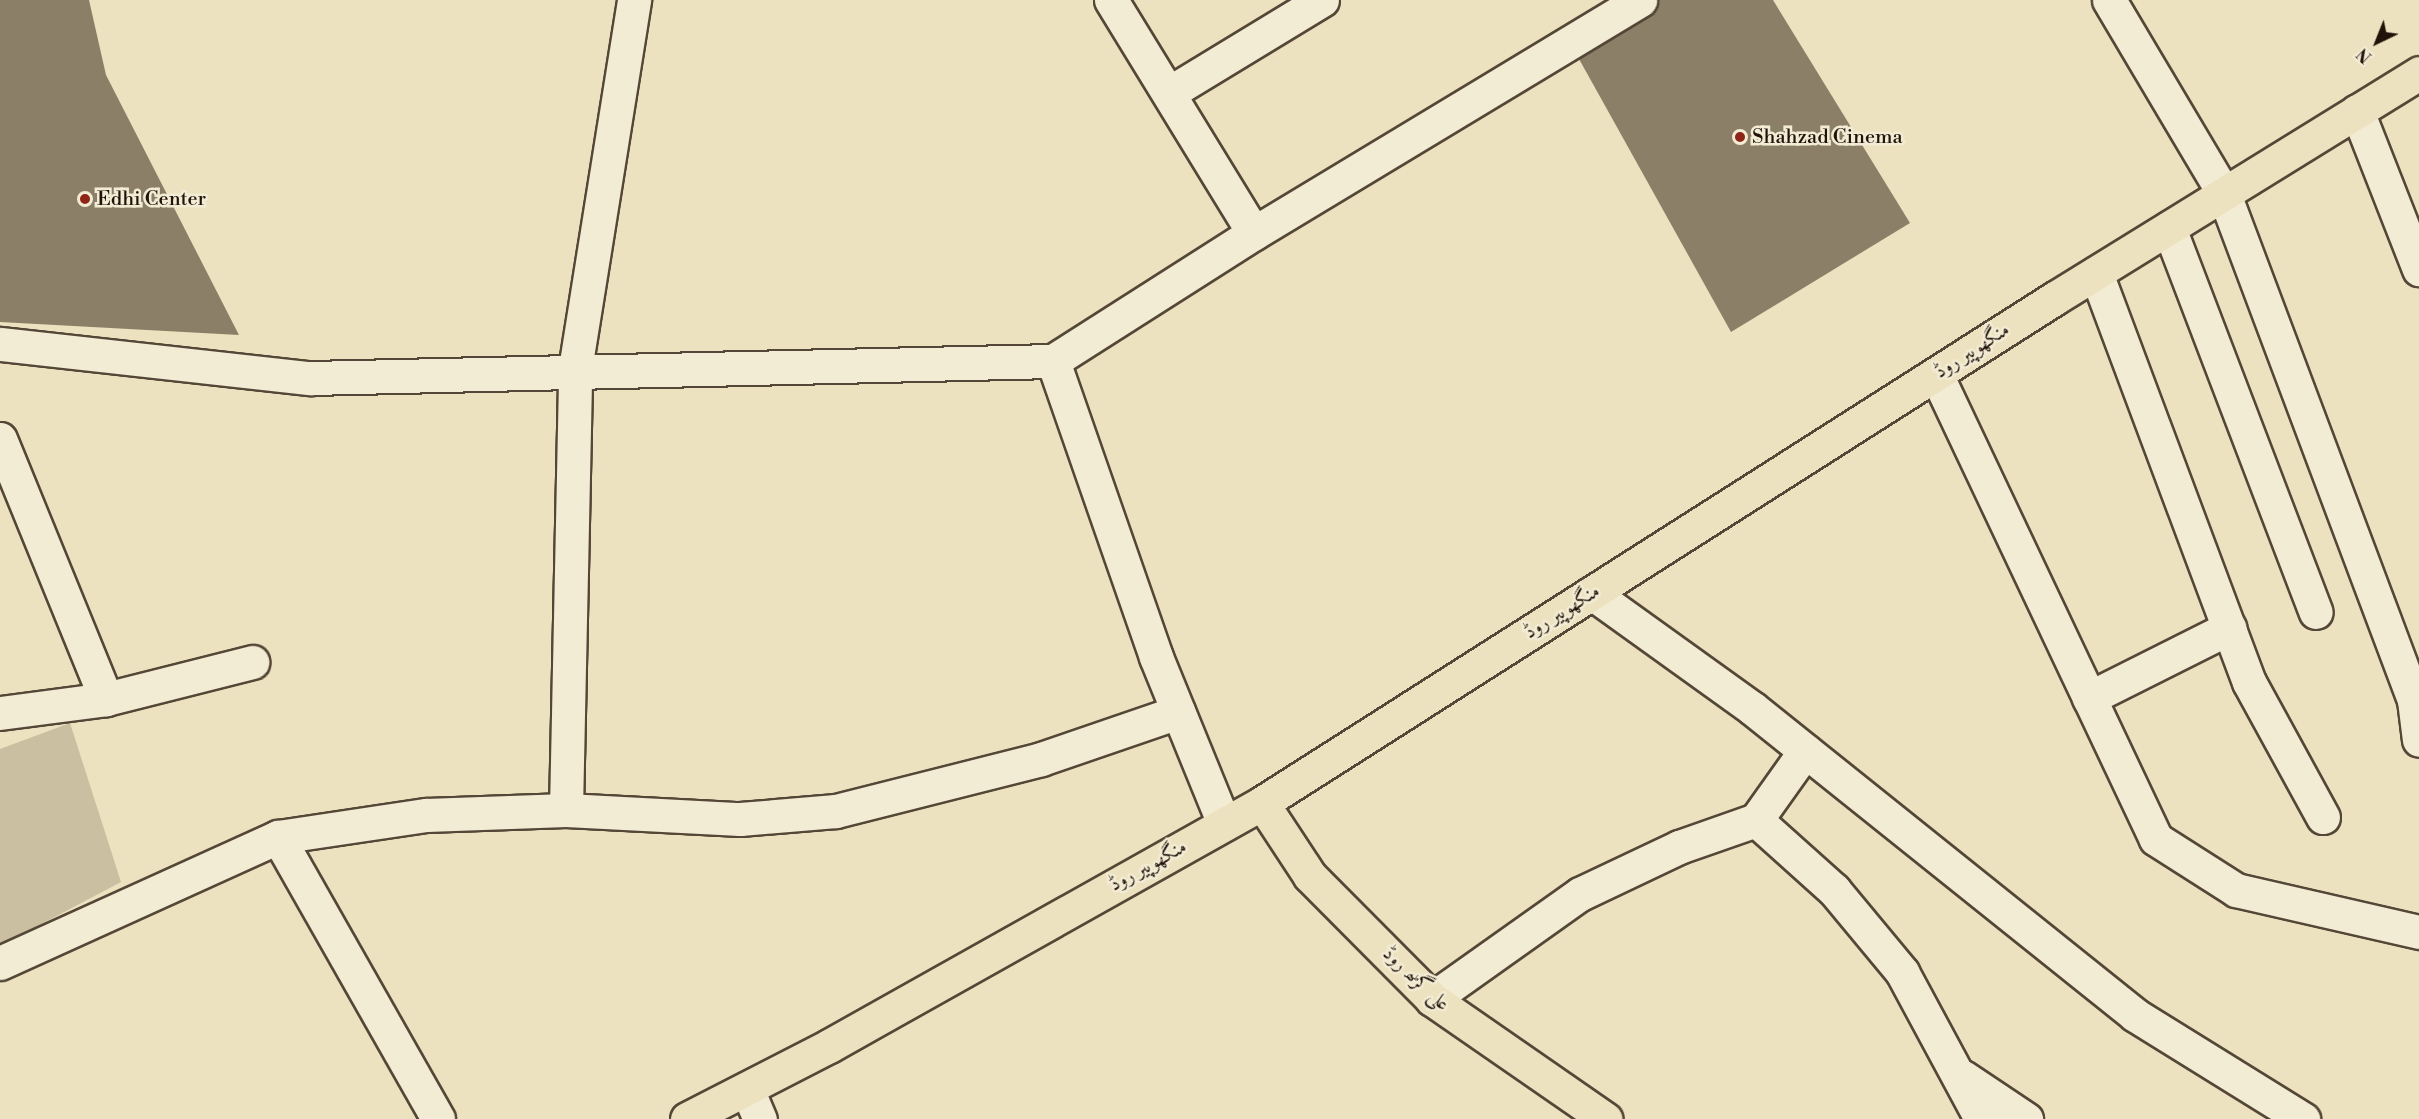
<!DOCTYPE html>
<html>
<head>
<meta charset="utf-8">
<style>
  body { margin:0 }
  #map { position:relative; width:2419px; height:1119px; overflow:hidden; background:#ede2bf; font-family:"Libre Bodoni",Amiri,serif }
  div>[style] { position:absolute }
  .green>* { inset:0; background:#cabfa0 }
  .building>* { inset:0; background:#8c7f68 }
  .roads { filter:drop-shadow(2px 0 #554737) drop-shadow(-2px 0 #554737) drop-shadow(0 2px #554737) drop-shadow(0 -2px #554737) }
  .minor>* { height:33px; margin:-16.5px; padding:0 16.5px; transform-origin:16.5px; border-radius:16.5px; background:#f3ecd5 }
  .major>* { height:33px; margin:-16.5px; padding:0 16.5px; transform-origin:16.5px; border-radius:16.5px; background:#ede2bf }
  .dots>* { width:16px; height:16px; translate:-50% -50%; box-sizing:border-box; border:3px solid #f3ecd5; border-radius:50% }
  span { translate:-50% -50%; white-space:nowrap; text-align:center; line-height:1.15; -webkit-text-stroke:5px #f3ecd5; paint-order:stroke }
  .poi-label { font-size:20px; color:#22130a }
  .left { translate:0 -50%; text-align:left }
  .street-label { font-size:20px; color:#22130a }
  .north { position:absolute; left:2347px; top:12px; width:60px; height:60px; -webkit-text-stroke:4px #f3ecd5; paint-order:stroke; rotate:223deg; font-size:16px; font-weight:700; line-height:24px; text-align:center; color:#22130a }
  .north::after { content:''; display:block; margin:auto; width:21px; height:27px; background:#22130a; clip-path:polygon(50% 0,100% 100%,50% 72%,0 100%) }
</style>
</head>
<body>
<div id="map">
  <div class="green">
    <div style="clip-path:polygon(70px 723px,121px 882px,0 946px,0 749px)"></div>
  </div>
  <div class="building">
    <div style="clip-path:polygon(0 0,89px 0,106px 75px,239px 335px,0 322px)"></div>
    <div style="clip-path:polygon(1659px 0,1773px 0,1910px 223px,1731px 332px,1574px 50px)"></div>
  </div>
  <div class="roads">
    <div class="minor">
      <div style="left:1111px;top:0;width:273px;rotate:58.5deg"></div>
      <div style="left:2109px;top:0;width:226px;rotate:59.3deg"></div>
      <div style="left:2224px;top:194px;width:540px;rotate:69.42deg"></div>
      <div style="left:2414px;top:700px;width:40px;rotate:82.9deg"></div>
      <div style="left:1169px;top:93px;width:179px;rotate:-31.3deg"></div>
      <div style="left:2357px;top:111px;width:170px;rotate:68.6deg"></div>
      <div style="left:2169px;top:228px;width:411px;rotate:69.1deg"></div>
      <div style="left:2096px;top:273px;width:437px;rotate:69.5deg"></div>
      <div style="left:2249px;top:682px;width:154px;rotate:61.3deg"></div>
      <div style="left:0;top:344px;width:312px;rotate:6.3deg"></div>
      <div style="left:310px;top:378px;width:743px;rotate:-1.31deg"></div>
      <div style="left:1053px;top:361px;width:238px;rotate:-32.5deg"></div>
      <div style="left:1254px;top:233px;width:451px;rotate:-31.1deg"></div>
      <div style="left:1053px;top:361px;width:313px;rotate:70.8deg"></div>
      <div style="left:1156px;top:657px;width:180px;rotate:67.8deg"></div>
      <div style="left:1936px;top:374px;width:514px;rotate:64.68deg"></div>
      <div style="left:2156px;top:839px;width:95px;rotate:32.5deg"></div>
      <div style="left:2236px;top:890px;width:188px;rotate:12.9deg"></div>
      <div style="left:0;top:439px;width:281px;rotate:67.8deg"></div>
      <div style="left:1592px;top:593px;width:197px;rotate:35.7deg"></div>
      <div style="left:1752px;top:708px;width:491px;rotate:38.7deg"></div>
      <div style="left:2135px;top:1015px;width:198px;rotate:31.8deg"></div>
      <div style="left:2089px;top:698px;width:157px;rotate:-26.6deg"></div>
      <div style="left:0;top:713px;width:107px;rotate:-7.5deg"></div>
      <div style="left:106px;top:699px;width:151px;rotate:-14.2deg"></div>
      <div style="left:566px;top:810px;width:441px;rotate:-88.8deg"></div>
      <div style="left:575px;top:369px;width:374px;rotate:-80.9deg"></div>
      <div style="left:1756px;top:820px;width:85px;rotate:-54.6deg"></div>
      <div style="left:278px;top:837px;width:324px;rotate:60.4deg"></div>
      <div style="left:0;top:963px;width:305px;rotate:-24.4deg"></div>
      <div style="left:278px;top:837px;width:150px;rotate:-8.5deg"></div>
      <div style="left:426px;top:815px;width:140px;rotate:-2deg"></div>
      <div style="left:566px;top:810px;width:174px;rotate:3deg"></div>
      <div style="left:740px;top:819px;width:96px;rotate:-4.8deg"></div>
      <div style="left:836px;top:811px;width:211px;rotate:-14.2deg"></div>
      <div style="left:1041px;top:759px;width:145px;rotate:-18.9deg"></div>
      <div style="left:1432px;top:999px;width:181px;rotate:-35.4deg"></div>
      <div style="left:1580px;top:894px;width:110px;rotate:-25.4deg"></div>
      <div style="left:1679px;top:847px;width:82px;rotate:-19.3deg"></div>
      <div style="left:1756px;top:820px;width:105px;rotate:41.9deg"></div>
      <div style="left:1834px;top:890px;width:107px;rotate:50.3deg"></div>
      <div style="left:1902px;top:972px;width:167px;rotate:61.7deg"></div>
      <div style="left:1963px;top:1077px;width:76px;rotate:33.7deg"></div>
      <div style="left:747px;top:1089px;width:33px;rotate:67deg"></div>
    </div>
    <div class="major">
      <div style="left:1262px;top:803px;width:87px;rotate:56.7deg"></div>
      <div style="left:1310px;top:876px;width:173px;rotate:45.2deg"></div>
      <div style="left:1432px;top:999px;width:211px;rotate:34.7deg"></div>
      <div style="left:687px;top:1119px;width:160px;rotate:-27.2deg"></div>
      <div style="left:829px;top:1046px;width:497px;rotate:-29.3deg"></div>
      <div style="left:1262px;top:803px;width:940px;rotate:-32.49deg"></div>
      <div style="left:2055px;top:298px;width:428px;rotate:-31.7deg"></div>
    </div>
  </div>
  <div class="dots">
    <div style="left:1740px;top:137px;background:#8f2418"></div>
    <div style="left:85px;top:199px;background:#8f2418"></div>
  </div>
  <div class="poi-label">
    <span class="left" style="left:1752px;top:137px">Shahzad Cinema</span>
    <span class="left" style="left:97px;top:199px">Edhi Center</span>
  </div>
  <div class="street-label">
    <span style="left:1972px;top:351px;rotate:-33deg">منگھوپیر روڈ</span>
    <span style="left:1562px;top:612px;rotate:-32deg">منگھوپیر روڈ</span>
    <span style="left:1148px;top:866px;rotate:-29deg">منگھوپیر روڈ</span>
    <span style="left:1416px;top:979px;rotate:43deg">علی گڑھ روڈ</span>
  </div>
  <div class="north">N</div>
</div>
</body>
</html>
